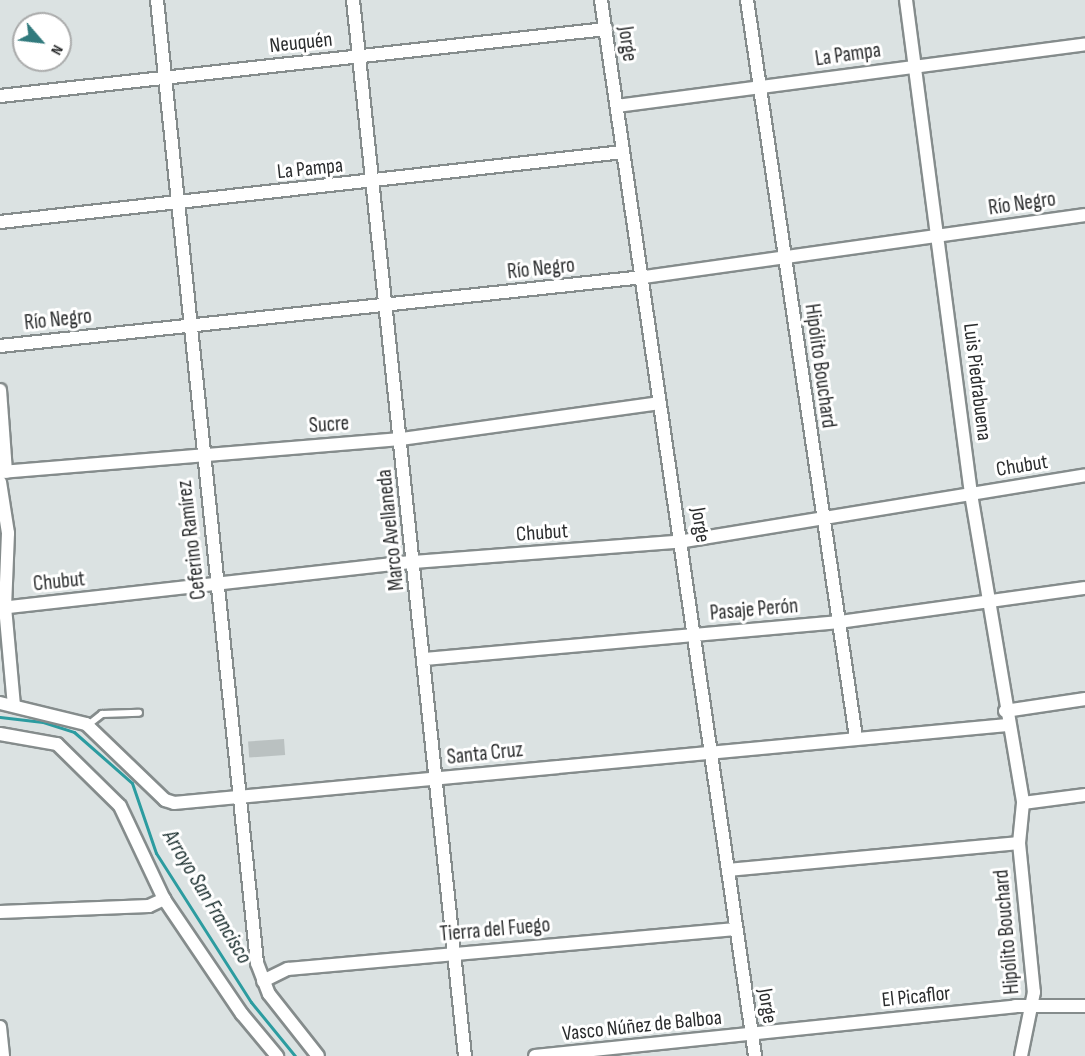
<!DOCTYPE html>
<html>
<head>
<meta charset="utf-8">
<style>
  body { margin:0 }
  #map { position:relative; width:1085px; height:1056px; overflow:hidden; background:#dbe2e2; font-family:"Sofia Sans Condensed",sans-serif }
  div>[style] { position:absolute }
  .stream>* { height:3px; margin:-1.5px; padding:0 1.5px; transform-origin:1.5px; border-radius:1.5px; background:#2c9ca0 }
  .building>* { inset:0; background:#bac1c1; transform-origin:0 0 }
  .roads { filter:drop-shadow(2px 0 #858c8c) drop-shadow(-2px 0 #858c8c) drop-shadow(0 2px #858c8c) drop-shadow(0 -2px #858c8c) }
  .service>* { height:6px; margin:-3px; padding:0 3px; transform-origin:3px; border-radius:3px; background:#fff }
  .minor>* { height:12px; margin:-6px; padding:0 6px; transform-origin:6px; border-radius:6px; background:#fff }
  span { translate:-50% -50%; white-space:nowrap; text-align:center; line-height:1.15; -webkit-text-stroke:6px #fff; paint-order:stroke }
  .street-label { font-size:21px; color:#2a2c2d }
  .water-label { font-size:22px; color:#1a2e2e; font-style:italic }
  .north { position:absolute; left:12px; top:12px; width:60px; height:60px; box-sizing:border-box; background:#fff; border:2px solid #aaabab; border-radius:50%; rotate:118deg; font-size:16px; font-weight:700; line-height:24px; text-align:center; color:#2a2c2d }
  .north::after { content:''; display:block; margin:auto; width:21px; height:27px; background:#317a7d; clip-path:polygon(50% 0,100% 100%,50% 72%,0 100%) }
</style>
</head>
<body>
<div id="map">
  <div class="stream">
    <div style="left:0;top:717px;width:43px;rotate:6.6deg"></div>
    <div style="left:43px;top:722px;width:33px;rotate:18deg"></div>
    <div style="left:74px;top:732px;width:77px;rotate:41.3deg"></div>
    <div style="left:132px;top:783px;width:74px;rotate:71.1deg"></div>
    <div style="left:156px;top:853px;width:177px;rotate:57.5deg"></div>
    <div style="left:251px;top:1002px;width:70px;rotate:50.8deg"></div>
  </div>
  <div class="building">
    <div style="left:284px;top:739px;width:16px;height:36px;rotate:86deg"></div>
  </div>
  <div class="roads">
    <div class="service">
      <div style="left:88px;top:725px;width:18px;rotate:-38deg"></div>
      <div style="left:102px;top:714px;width:37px;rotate:-2deg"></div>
    </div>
    <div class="minor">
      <div style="left:157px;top:0;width:968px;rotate:84.07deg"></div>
      <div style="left:257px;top:963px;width:33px;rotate:69deg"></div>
      <div style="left:269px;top:994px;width:79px;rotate:51.7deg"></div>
      <div style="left:353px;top:0;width:1062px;rotate:83.95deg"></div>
      <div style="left:601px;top:0;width:1067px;rotate:81.7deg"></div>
      <div style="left:747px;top:0;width:745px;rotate:81.59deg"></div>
      <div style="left:906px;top:0;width:498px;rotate:82.5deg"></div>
      <div style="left:971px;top:494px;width:313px;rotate:80.4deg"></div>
      <div style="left:1023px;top:803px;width:40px;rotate:95.7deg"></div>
      <div style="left:1019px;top:843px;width:150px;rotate:84.3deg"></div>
      <div style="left:1034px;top:992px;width:65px;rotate:101.5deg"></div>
      <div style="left:0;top:96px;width:610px;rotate:-6.31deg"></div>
      <div style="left:617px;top:106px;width:472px;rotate:-7.5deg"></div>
      <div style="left:0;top:222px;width:627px;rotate:-6.41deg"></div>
      <div style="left:0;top:346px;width:648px;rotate:-6.12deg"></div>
      <div style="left:644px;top:277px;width:445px;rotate:-8deg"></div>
      <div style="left:0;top:390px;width:82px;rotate:85.8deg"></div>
      <div style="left:0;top:472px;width:402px;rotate:-4.7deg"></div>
      <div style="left:401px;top:439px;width:261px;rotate:-7.9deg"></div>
      <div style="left:0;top:482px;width:52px;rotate:81.1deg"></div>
      <div style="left:8px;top:533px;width:74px;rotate:92.3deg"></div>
      <div style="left:5px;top:607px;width:98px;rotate:84.8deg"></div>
      <div style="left:0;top:608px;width:416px;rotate:-6.4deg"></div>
      <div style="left:413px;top:562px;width:272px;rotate:-4.4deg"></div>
      <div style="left:684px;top:541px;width:406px;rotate:-9.3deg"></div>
      <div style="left:425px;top:659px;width:416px;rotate:-5.1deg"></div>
      <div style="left:839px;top:622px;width:248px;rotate:-7.9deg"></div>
      <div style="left:0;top:703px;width:89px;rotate:13.7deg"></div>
      <div style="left:86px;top:724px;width:110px;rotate:43.9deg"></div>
      <div style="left:165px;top:800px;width:9px;rotate:18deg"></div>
      <div style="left:174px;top:803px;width:837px;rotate:-5.35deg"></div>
      <div style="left:1005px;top:711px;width:81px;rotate:-8.5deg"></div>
      <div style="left:0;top:734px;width:58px;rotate:10deg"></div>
      <div style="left:57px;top:744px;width:88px;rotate:44.5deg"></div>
      <div style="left:120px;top:806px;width:103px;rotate:64.7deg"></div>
      <div style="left:164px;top:899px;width:139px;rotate:55.9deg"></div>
      <div style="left:242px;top:1014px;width:55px;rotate:50.2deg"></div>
      <div style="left:1023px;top:803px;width:63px;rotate:-7.4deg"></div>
      <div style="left:728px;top:870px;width:292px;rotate:-5.3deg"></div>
      <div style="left:0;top:912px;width:149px;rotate:-2.3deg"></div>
      <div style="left:149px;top:906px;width:17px;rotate:-25deg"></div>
      <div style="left:263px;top:981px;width:28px;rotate:-26deg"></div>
      <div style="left:288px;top:969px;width:449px;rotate:-5.1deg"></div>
      <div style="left:0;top:1027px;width:29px;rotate:84deg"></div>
      <div style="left:535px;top:1056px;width:483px;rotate:-5.9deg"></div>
      <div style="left:1015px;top:1006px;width:70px"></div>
    </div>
  </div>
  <div class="street-label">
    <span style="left:301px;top:43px;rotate:-6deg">Neuquén</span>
    <span style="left:627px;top:44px;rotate:82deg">Jorge</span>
    <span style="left:848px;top:55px;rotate:-8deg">La Pampa</span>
    <span style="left:310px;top:169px;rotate:-6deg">La Pampa</span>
    <span style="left:1022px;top:204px;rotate:-8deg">Río Negro</span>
    <span style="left:541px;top:269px;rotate:-6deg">Río Negro</span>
    <span style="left:58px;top:320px;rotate:-6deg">Río Negro</span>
    <span style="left:820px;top:366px;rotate:82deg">Hipólito Bouchard</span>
    <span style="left:977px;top:382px;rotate:83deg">Luis Piedrabuena</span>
    <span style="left:329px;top:425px;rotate:-4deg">Sucre</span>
    <span style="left:1022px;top:466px;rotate:-9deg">Chubut</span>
    <span style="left:700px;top:525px;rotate:81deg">Jorge</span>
    <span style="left:391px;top:530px;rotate:-96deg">Marco Avellaneda</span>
    <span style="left:542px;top:533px;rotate:-4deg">Chubut</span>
    <span style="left:192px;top:540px;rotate:-97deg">Ceferino Ramírez</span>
    <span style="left:59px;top:582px;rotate:-6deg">Chubut</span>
    <span style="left:754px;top:610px;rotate:-5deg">Pasaje Perón</span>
    <span style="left:485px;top:754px;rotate:-6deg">Santa Cruz</span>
    <span style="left:495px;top:930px;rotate:-5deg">Tierra del Fuego</span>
    <span style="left:1007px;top:932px;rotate:-95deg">Hipólito Bouchard</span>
    <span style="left:916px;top:997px;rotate:-6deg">El Picaflor</span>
    <span style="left:767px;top:1006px;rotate:81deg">Jorge</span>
    <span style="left:642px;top:1026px;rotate:-6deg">Vasco Núñez de Balboa</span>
  </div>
  <div class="water-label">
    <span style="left:207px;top:897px;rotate:59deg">Arroyo San Francisco</span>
  </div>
  <div class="north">N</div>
</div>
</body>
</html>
